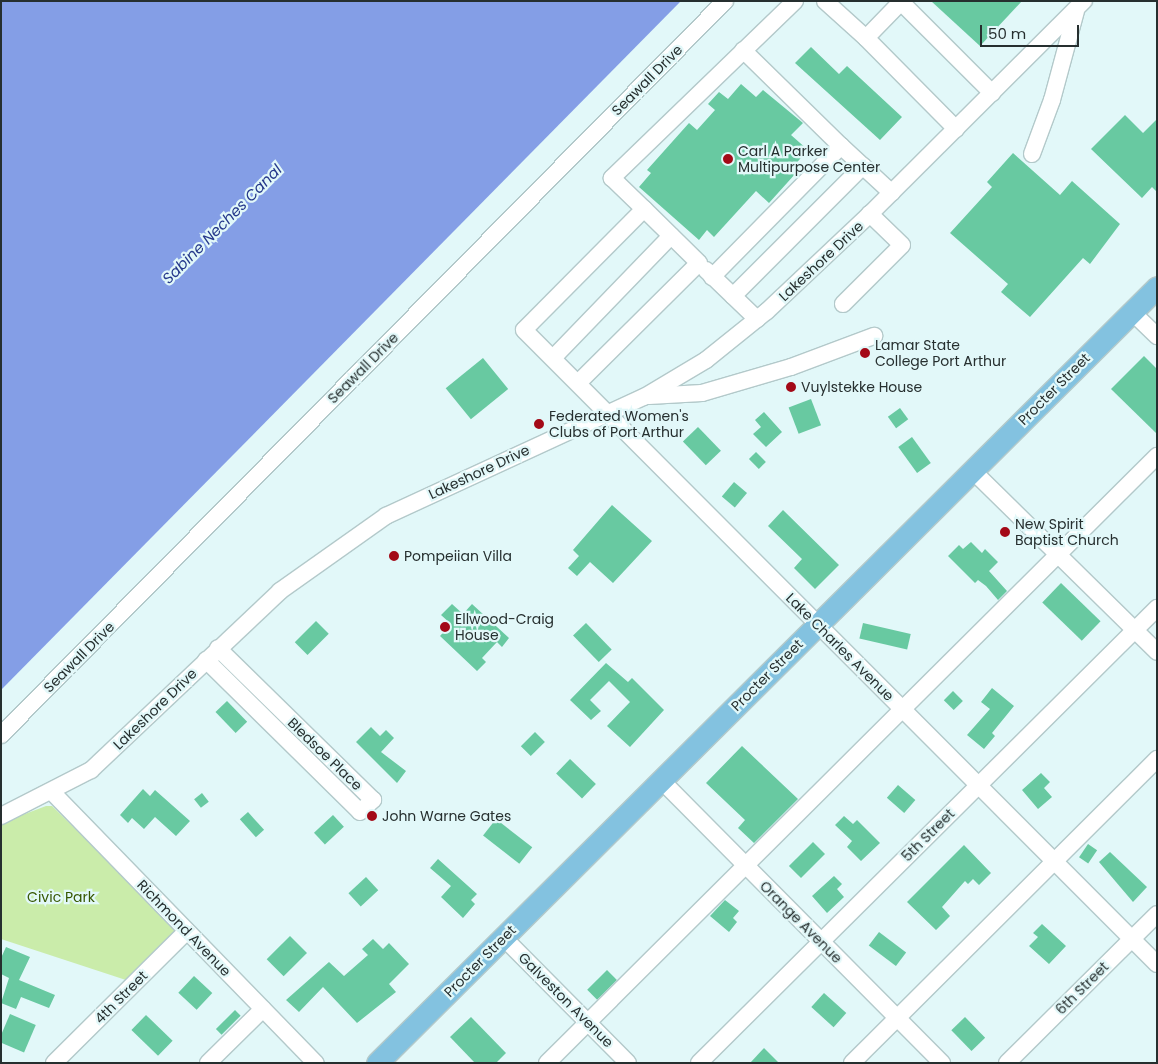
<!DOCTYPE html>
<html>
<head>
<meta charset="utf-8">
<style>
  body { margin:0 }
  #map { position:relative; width:1158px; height:1064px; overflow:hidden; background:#e2f8f9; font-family:Poppins,sans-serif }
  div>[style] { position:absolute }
  .green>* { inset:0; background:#caecaa }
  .water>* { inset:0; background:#849ee6 }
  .building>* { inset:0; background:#68c9a1; transform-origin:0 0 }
  .roads { filter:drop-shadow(1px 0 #b3c9ca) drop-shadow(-1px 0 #b3c9ca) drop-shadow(0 1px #b3c9ca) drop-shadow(0 -1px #b3c9ca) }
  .minor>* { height:16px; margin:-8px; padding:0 8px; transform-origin:8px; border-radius:8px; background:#fff }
  .major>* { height:21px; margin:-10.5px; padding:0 10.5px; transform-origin:10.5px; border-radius:10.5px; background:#83c2e0 }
  .dots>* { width:14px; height:14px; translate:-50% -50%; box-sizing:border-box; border:2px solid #e2f8f9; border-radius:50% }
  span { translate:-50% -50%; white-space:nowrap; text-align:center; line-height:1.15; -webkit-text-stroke:4.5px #e2f8f9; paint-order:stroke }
  .street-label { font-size:14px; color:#262f2f }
  .poi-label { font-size:14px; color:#262f2f }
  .left { translate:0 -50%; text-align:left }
  .park-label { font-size:14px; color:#365700 }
  .water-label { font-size:15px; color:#25388b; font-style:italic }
  .frame { position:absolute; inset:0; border:2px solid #262f2f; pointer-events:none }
  .scale { position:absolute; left:980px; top:25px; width:99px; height:22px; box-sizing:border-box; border:2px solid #262f2f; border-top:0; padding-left:6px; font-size:15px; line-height:18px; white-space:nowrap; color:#262f2f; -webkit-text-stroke:4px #e2f8f9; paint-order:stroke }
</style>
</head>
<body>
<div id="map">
  <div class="green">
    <div style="clip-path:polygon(46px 806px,52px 806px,173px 924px,175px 936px,132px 982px,1px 939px,1px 823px)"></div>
  </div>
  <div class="water">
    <div style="clip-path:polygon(1px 1px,681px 1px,1px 690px)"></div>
  </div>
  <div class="building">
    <div style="clip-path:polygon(931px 1px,1022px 1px,980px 46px)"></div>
    <div style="clip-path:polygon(811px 47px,839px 74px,847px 66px,902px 117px,880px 140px,795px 63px)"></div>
    <div style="clip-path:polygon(741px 84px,756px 97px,763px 90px,803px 123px,791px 135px,808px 150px,791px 169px,796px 173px,769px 203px,756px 191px,714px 237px,707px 230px,699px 240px,639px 187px,651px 173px,647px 170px,689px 123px,697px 130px,715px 110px,708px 104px,719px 92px,728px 99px)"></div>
    <div style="clip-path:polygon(1125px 115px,1143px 133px,1157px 119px,1157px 192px,1152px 187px,1142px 198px,1091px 149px)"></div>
    <div style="clip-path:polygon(1013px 153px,1060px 195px,1072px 181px,1120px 224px,1090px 264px,1083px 258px,1030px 317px,1001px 292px,1008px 284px,950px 233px,992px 187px,987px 182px)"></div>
    <div style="clip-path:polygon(1144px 356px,1157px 369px,1157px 434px,1111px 389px)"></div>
    <div style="left:483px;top:358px;width:40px;height:48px;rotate:51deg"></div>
    <div style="left:811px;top:399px;width:28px;height:24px;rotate:69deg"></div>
    <div style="left:900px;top:408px;width:14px;height:15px;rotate:54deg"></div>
    <div style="clip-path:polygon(764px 412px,782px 432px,766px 447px,753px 434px,761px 427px,755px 420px)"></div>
    <div style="left:698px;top:427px;width:33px;height:21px;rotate:46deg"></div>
    <div style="left:912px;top:437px;width:32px;height:17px;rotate:54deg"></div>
    <div style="left:756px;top:452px;width:14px;height:10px;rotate:45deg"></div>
    <div style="left:734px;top:482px;width:17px;height:19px;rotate:40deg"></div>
    <div style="clip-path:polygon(612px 505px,652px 541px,613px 583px,590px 562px,577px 576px,568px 568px,579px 556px,573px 550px)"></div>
    <div style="clip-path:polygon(783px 510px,839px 565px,815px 589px,794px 568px,802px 559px,768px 526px)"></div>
    <div style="clip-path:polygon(971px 542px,982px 553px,985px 549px,998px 562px,989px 571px,1007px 591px,998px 600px,986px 586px,978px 580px,975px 583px,948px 556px,959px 545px,963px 549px)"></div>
    <div style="left:1061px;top:583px;width:55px;height:27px;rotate:44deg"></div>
    <div style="clip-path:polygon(452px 604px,463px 614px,472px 604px,509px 638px,502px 647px,497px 642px,482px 658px,486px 662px,477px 671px,440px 636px,451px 624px,441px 615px)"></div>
    <div style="left:316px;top:621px;width:18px;height:30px;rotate:45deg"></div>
    <div style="left:586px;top:623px;width:37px;height:18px;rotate:46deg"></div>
    <div style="left:863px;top:623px;width:49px;height:16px;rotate:13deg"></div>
    <div style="clip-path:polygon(606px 663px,628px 682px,632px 678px,664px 710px,630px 747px,607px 726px,630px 702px,609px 681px,590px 700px,601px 711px,591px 720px,570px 700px)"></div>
    <div style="clip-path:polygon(992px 688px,1014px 706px,992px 733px,995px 736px,984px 749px,967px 735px,990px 709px,981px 702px)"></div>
    <div style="left:953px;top:691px;width:14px;height:13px;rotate:45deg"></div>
    <div style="left:227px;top:701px;width:29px;height:16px;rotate:46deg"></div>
    <div style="clip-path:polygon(371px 727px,380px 736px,386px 730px,394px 738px,381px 752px,406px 771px,397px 783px,356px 742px)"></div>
    <div style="left:535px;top:732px;width:14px;height:20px;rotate:45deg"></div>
    <div style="clip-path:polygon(742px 746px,798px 799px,754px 843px,738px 828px,745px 820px,706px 783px)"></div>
    <div style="left:570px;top:759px;width:36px;height:20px;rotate:44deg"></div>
    <div style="clip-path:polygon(1041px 773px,1050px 782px,1044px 788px,1052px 797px,1038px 809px,1022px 790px)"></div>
    <div style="left:898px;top:785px;width:23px;height:17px;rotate:41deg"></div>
    <div style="clip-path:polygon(143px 789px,150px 796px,155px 790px,190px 821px,176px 836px,155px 817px,144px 829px,132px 818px,128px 823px,120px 815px)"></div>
    <div style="left:202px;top:793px;width:11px;height:10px;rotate:52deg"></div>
    <div style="left:248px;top:812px;width:24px;height:11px;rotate:48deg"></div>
    <div style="left:333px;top:815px;width:16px;height:26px;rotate:47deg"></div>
    <div style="clip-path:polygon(844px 816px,853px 824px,857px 820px,880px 843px,861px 861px,847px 847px,852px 841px,835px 825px)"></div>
    <div style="left:496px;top:819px;width:46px;height:21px;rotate:38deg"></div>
    <div style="left:813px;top:842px;width:17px;height:34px;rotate:45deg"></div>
    <div style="left:1088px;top:844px;width:11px;height:16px;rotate:34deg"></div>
    <div style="clip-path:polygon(964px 845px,991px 873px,979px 885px,973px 879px,968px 884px,965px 881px,942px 907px,950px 916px,936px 930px,907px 902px)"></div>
    <div style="clip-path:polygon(1110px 852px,1147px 887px,1133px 902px,1099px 862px)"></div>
    <div style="clip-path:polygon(438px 859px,477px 894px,471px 900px,475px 904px,463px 918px,441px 897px,451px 886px,430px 868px)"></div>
    <div style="clip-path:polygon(834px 876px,842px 884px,837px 889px,844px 897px,827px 913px,812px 896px)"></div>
    <div style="left:366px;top:877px;width:18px;height:24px;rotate:47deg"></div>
    <div style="clip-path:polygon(725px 900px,739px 911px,733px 918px,737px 922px,729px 932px,710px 916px)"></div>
    <div style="clip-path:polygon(1042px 924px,1066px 946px,1049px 964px,1029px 946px,1038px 937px,1033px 933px)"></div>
    <div style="left:879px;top:932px;width:34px;height:17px;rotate:37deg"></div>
    <div style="left:290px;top:936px;width:24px;height:33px;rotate:45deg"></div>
    <div style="clip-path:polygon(373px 939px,383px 949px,389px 943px,409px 964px,389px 984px,396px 992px,357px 1023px,323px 987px,299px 1012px,286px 1000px,329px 962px,344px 976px,368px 955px,362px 949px)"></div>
    <div style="clip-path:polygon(6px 947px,30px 957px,19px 980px,55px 995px,49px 1008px,21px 997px,16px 1009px,1px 1003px,9px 978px,1px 974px,1px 958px)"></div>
    <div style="left:607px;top:970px;width:14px;height:28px;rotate:45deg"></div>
    <div style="left:194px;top:976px;width:25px;height:23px;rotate:43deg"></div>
    <div style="left:824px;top:993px;width:30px;height:19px;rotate:42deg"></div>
    <div style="left:235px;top:1010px;width:8px;height:27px;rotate:45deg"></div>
    <div style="left:10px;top:1014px;width:28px;height:30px;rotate:23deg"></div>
    <div style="left:146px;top:1015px;width:37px;height:21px;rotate:44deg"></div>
    <div style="clip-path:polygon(471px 1017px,506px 1053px,496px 1063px,475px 1063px,450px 1037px)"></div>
    <div style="left:965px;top:1017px;width:29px;height:19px;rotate:46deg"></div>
    <div style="clip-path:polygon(764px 1048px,779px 1063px,750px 1063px)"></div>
  </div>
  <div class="roads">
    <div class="minor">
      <div style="left:795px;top:1px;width:255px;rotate:136deg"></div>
      <div style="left:612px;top:178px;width:45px;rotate:44.1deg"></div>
      <div style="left:644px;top:209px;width:170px;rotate:134.8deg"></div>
      <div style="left:524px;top:330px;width:896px;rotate:45.05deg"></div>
      <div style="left:825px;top:1px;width:55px;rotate:42.1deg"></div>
      <div style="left:866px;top:38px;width:50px;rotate:-45.8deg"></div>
      <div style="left:901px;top:2px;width:129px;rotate:45deg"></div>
      <div style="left:866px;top:38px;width:128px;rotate:45.3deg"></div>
      <div style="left:841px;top:146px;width:69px;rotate:42.7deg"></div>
      <div style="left:1032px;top:154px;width:58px;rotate:-69.7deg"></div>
      <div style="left:1052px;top:100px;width:92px;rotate:-74.9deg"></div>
      <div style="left:706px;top:270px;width:71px;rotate:43.9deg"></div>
      <div style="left:712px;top:277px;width:184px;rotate:-45.4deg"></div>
      <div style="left:841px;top:146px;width:137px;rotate:-135.6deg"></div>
      <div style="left:733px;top:296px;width:184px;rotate:-45deg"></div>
      <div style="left:843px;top:304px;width:83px;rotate:-45deg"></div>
      <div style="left:902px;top:245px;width:45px;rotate:-135.9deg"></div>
      <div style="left:1132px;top:312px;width:35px;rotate:44deg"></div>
      <div style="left:553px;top:358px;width:170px;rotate:-46deg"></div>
      <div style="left:578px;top:383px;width:170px;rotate:-44.8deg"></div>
      <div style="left:699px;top:263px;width:77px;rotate:-135.5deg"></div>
      <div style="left:649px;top:396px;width:53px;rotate:-3.2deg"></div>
      <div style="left:702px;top:393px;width:93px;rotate:-16.3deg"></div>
      <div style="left:791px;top:367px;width:89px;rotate:-20.5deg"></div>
      <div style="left:973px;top:471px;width:258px;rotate:44.5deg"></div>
      <div style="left:206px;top:660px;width:216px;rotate:44.6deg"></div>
      <div style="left:360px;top:812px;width:18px;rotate:-43deg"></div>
      <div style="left:373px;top:800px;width:217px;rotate:-135.6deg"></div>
      <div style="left:1px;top:735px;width:1031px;rotate:-45.39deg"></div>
      <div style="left:661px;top:780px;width:399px;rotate:45.2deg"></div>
      <div style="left:53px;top:793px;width:377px;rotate:45.8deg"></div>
      <div style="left:1px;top:816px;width:101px;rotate:-27.1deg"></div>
      <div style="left:91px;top:770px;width:260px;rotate:-43.4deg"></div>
      <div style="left:280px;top:591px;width:130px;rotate:-35.3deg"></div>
      <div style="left:386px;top:516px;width:284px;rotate:-24.8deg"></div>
      <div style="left:644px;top:397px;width:72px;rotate:-30.8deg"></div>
      <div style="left:706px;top:360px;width:78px;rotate:-38.8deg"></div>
      <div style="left:767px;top:311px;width:141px;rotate:-43.3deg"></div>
      <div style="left:870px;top:214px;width:302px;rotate:-44.9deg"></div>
      <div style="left:503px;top:937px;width:177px;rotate:45.2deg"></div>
      <div style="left:54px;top:1063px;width:187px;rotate:-44.8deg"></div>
      <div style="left:208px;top:1063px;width:77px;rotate:-44.5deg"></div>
      <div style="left:547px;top:1063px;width:861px;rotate:-44.86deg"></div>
      <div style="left:699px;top:1063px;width:646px;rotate:-44.81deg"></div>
      <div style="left:852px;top:1063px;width:431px;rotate:-44.9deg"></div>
      <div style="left:1007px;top:1063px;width:211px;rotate:-44.8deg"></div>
    </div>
    <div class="major">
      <div style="left:377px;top:1063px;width:1100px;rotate:-44.85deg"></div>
    </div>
  </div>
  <div class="dots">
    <div style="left:728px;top:159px;background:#a30917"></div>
    <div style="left:865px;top:353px;background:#a30917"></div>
    <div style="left:791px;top:387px;background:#a30917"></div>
    <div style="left:539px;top:424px;background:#a30917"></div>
    <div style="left:1005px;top:532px;background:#a30917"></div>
    <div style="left:394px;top:556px;background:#a30917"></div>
    <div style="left:445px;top:627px;background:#a30917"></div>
    <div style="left:372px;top:816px;background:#a30917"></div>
  </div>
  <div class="street-label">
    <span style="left:647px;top:80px;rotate:-45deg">Seawall Drive</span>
    <span style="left:821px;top:261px;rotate:-43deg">Lakeshore Drive</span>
    <span style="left:363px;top:368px;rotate:-45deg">Seawall Drive</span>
    <span style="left:1054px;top:389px;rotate:-45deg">Procter Street</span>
    <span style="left:479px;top:472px;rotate:-25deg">Lakeshore Drive</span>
    <span style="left:840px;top:647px;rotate:45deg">Lake Charles Avenue</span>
    <span style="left:79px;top:657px;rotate:-45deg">Seawall Drive</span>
    <span style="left:767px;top:675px;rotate:-45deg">Procter Street</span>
    <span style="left:155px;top:709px;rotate:-44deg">Lakeshore Drive</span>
    <span style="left:325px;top:754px;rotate:44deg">Bledsoe Place</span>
    <span style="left:928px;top:835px;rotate:-45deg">5th Street</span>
    <span style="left:801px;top:922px;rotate:45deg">Orange Avenue</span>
    <span style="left:184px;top:928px;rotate:46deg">Richmond Avenue</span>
    <span style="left:480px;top:961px;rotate:-45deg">Procter Street</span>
    <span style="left:1082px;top:988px;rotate:-45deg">6th Street</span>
    <span style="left:121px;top:997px;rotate:-45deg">4th Street</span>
    <span style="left:566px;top:1000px;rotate:45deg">Galveston Avenue</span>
  </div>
  <div class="poi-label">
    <span class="left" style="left:738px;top:159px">Carl A Parker<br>Multipurpose Center</span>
    <span class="left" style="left:875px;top:353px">Lamar State<br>College Port Arthur</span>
    <span class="left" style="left:801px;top:387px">Vuylstekke House</span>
    <span class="left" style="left:549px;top:424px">Federated Women's<br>Clubs of Port Arthur</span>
    <span class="left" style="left:1015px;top:532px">New Spirit<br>Baptist Church</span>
    <span class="left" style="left:404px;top:556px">Pompeiian Villa</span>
    <span class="left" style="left:455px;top:627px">Ellwood-Craig<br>House</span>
    <span class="left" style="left:382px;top:816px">John Warne Gates</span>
  </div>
  <div class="park-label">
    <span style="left:61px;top:897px">Civic Park</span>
  </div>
  <div class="water-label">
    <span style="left:222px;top:224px;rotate:-45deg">Sabine Neches Canal</span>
  </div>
  <div class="frame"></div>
  <div class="scale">50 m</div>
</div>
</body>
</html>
